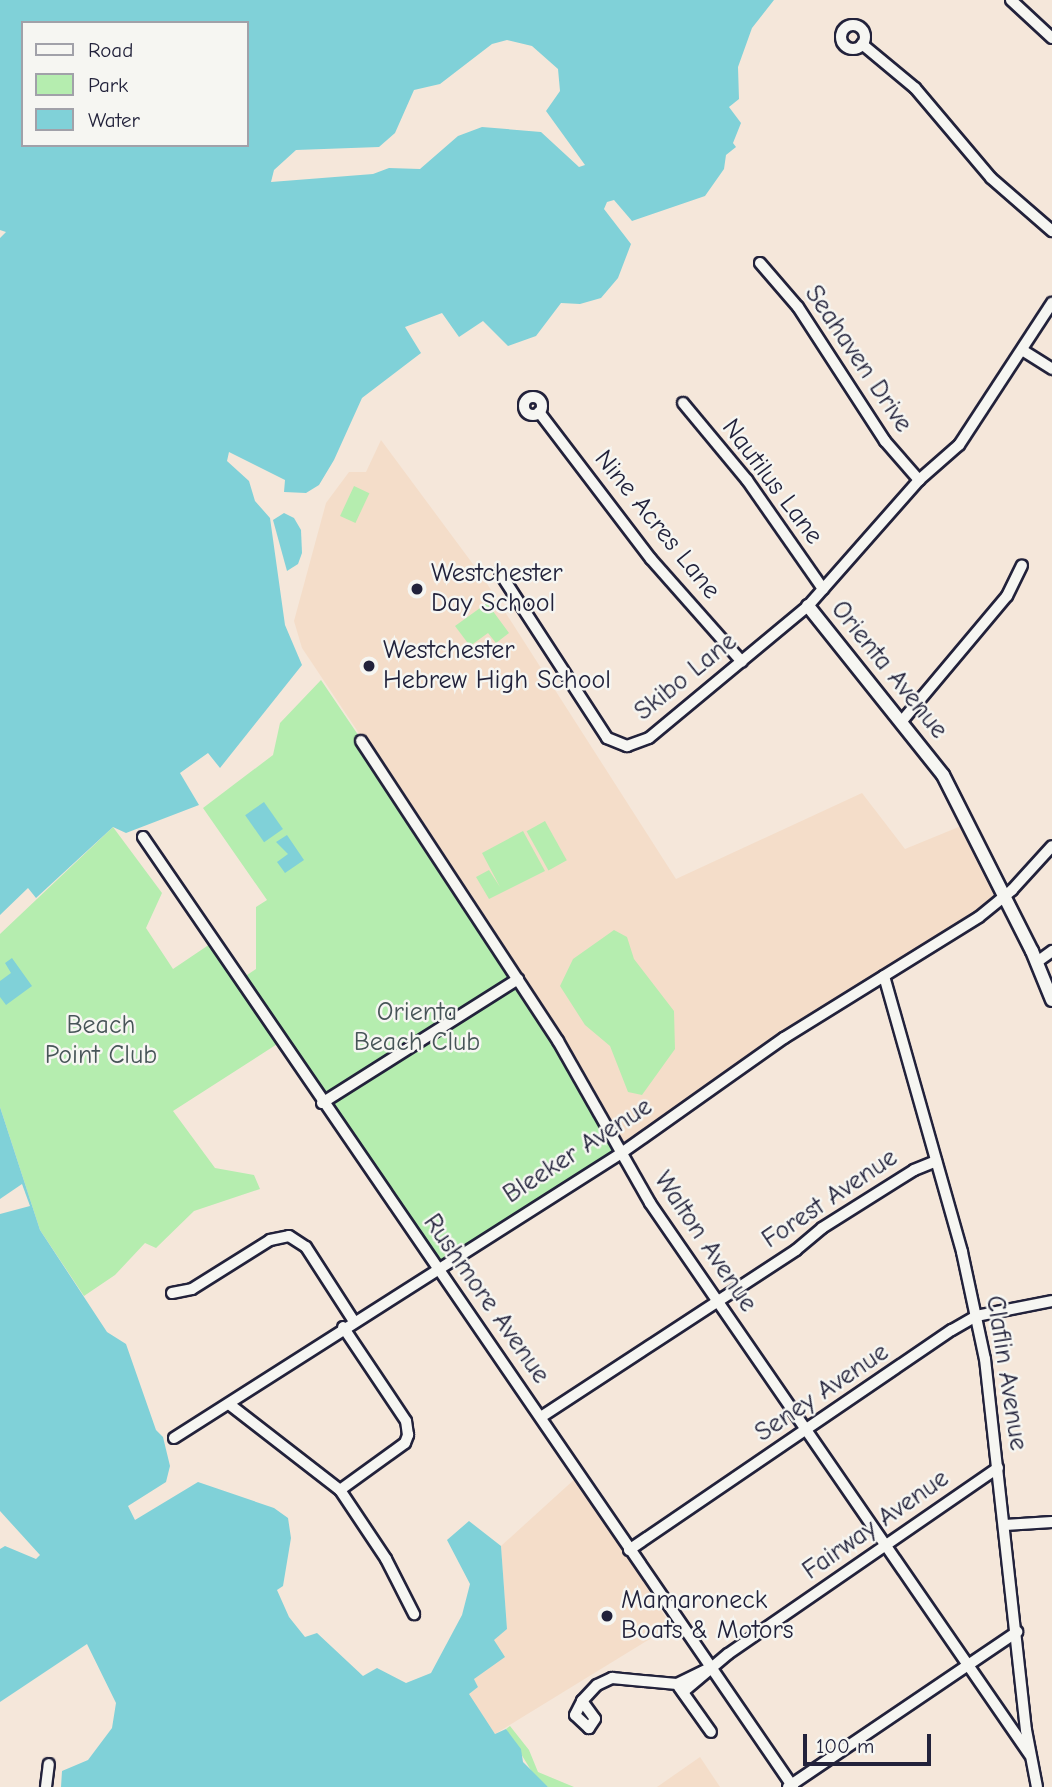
<!DOCTYPE html>
<html>
<head>
<meta charset="utf-8">
<style>
  body { margin:0 }
  #map { position:relative; width:1052px; height:1787px; overflow:hidden; background:#f5e7da; font-family:"Comic Neue",sans-serif }
  div>[style] { position:absolute }
  .built>* { inset:0; background:#f4ddc9 }
  .green>* { inset:0; background:#b5edaf; transform-origin:0 0 }
  .water>* { inset:0; background:#80d1d8; transform-origin:0 0 }
  .pier>* { inset:0; background:#f5e7da }
  .roads { filter:drop-shadow(2px 0 #22223b) drop-shadow(-2px 0 #22223b) drop-shadow(0 2px #22223b) drop-shadow(0 -2px #22223b) }
  .minor>* { height:10px; margin:-5px; padding:0 5px; transform-origin:5px; border-radius:5px; background:#f6f6f2 }
  .minor>.ring { margin:-5px; padding:0; box-sizing:content-box; background:none; border:10px solid #f6f6f2; border-radius:50% }
  .tertiary>* { height:12px; margin:-6px; padding:0 6px; transform-origin:6px; border-radius:6px; background:#f6f6f2 }
  .dots>* { width:19px; height:19px; translate:-50% -50%; box-sizing:border-box; border:4px solid #f6f6f2; border-radius:50% }
  span { translate:-50% -50%; white-space:nowrap; text-align:center; line-height:1.15; -webkit-text-stroke:5px #f6f6f2; paint-order:stroke }
  .street-label { font-size:26px; color:#22223b }
  .poi-label { font-size:26px; color:#22223b }
  .left { translate:0 -50%; text-align:left }
  .park-label { font-size:26px; color:#475558 }
  .legend { position:absolute; left:21px; top:21px; width:228px; height:126px; box-sizing:border-box; background:#f6f6f2; border:2px solid #a1a1a9; margin:0; padding:9px 12px; list-style:none; font-size:21px; color:#22223b }
  .legend li { display:flex; align-items:center; gap:14px; height:35px }
  .legend b { width:35px; border:2px solid #a1a1a9 }
  .scale { position:absolute; left:803px; top:1734px; width:128px; height:32px; box-sizing:border-box; border:4px solid #22223b; border-top:0; padding-left:9px; font-size:21px; line-height:24px; white-space:nowrap; color:#22223b; -webkit-text-stroke:5px #f6f6f2; paint-order:stroke }
</style>
</head>
<body>
<div id="map">
  <div class="built">
    <div style="clip-path:polygon(381px 440px,484px 579px,676px 879px,862px 793px,905px 849px,966px 824px,998px 896px,619px 1150px,517px 970px,302px 648px,294px 621px,326px 503px,349px 472px,366px 472px)"></div>
    <div style="clip-path:polygon(577px 1477px,671px 1626px,495px 1734px,468px 1694px,478px 1687px,474px 1679px,493px 1640px,507px 1629px,501px 1546px)"></div>
    <div style="clip-path:polygon(700px 1757px,720px 1787px,657px 1787px)"></div>
  </div>
  <div class="green">
    <div style="left:354px;top:486px;width:17px;height:33px;rotate:25deg"></div>
    <div style="clip-path:polygon(487px 603px,509px 633px,496px 643px,488px 633px,470px 646px,455px 626px)"></div>
    <div style="clip-path:polygon(321px 680px,517px 970px,619px 1150px,437px 1264px,285px 1039px,173px 1111px,215px 1168px,254px 1175px,260px 1189px,194px 1211px,156px 1248px,145px 1243px,115px 1275px,84px 1296px,40px 1230px,0 1107px,0 934px,113px 827px,162px 893px,146px 928px,173px 969px,216px 940px,244px 977px,256px 969px,256px 907px,267px 900px,203px 808px,273px 755px,280px 723px)"></div>
    <div style="left:545px;top:821px;width:45px;height:21px;rotate:61deg"></div>
    <div style="clip-path:polygon(523px 831px,545px 871px,489px 899px,476px 877px,489px 870px,500px 887px,482px 853px)"></div>
    <div style="clip-path:polygon(614px 930px,627px 937px,634px 959px,674px 1011px,675px 1049px,642px 1095px,628px 1092px,610px 1046px,585px 1025px,560px 986px,573px 959px)"></div>
    <div style="clip-path:polygon(510px 1726px,529px 1750px,538px 1772px,574px 1787px,548px 1787px,538px 1782px,506px 1729px)"></div>
  </div>
  <div class="water">
    <div style="clip-path:polygon(evenodd,0 0,774px 0,752px 28px,738px 67px,739px 99px,729px 107px,741px 123px,733px 143px,736px 147px,726px 155px,724px 169px,705px 196px,632px 221px,614px 200px,607px 202px,604px 209px,631px 244px,618px 278px,601px 298px,580px 304px,561px 303px,536px 336px,508px 346px,483px 321px,459px 337px,442px 313px,405px 327px,421px 353px,362px 398px,334px 460px,319px 485px,306px 493px,284px 492px,285px 480px,229px 452px,227px 461px,249px 481px,255px 501px,270px 518px,285px 625px,302px 665px,220px 768px,208px 753px,180px 773px,199px 805px,126px 833px,113px 827px,36px 898px,28px 888px,0 915px,0 238px,6px 232px,0 230px,0 0,23px 23px,247px 23px,247px 145px,23px 145px,23px 23px,0 0,507px 40px,532px 46px,558px 69px,560px 91px,546px 111px,585px 165px,579px 167px,541px 132px,482px 127px,458px 136px,420px 169px,389px 168px,373px 174px,271px 182px,274px 170px,296px 150px,379px 147px,395px 133px,414px 90px,440px 84px,492px 44px,507px 40px)"></div>
    <div style="clip-path:polygon(284px 513px,294px 518px,301px 530px,302px 553px,298px 564px,287px 571px,273px 520px)"></div>
    <div style="left:264px;top:802px;width:33px;height:23px;rotate:55deg"></div>
    <div style="clip-path:polygon(287px 835px,304px 860px,285px 873px,277px 862px,288px 854px,276px 842px)"></div>
    <div style="clip-path:polygon(12px 958px,32px 986px,6px 1005px,0 997px,0 981px,11px 973px,5px 963px)"></div>
    <div style="clip-path:polygon(0 1107px,40px 1230px,107px 1332px,126px 1344px,156px 1430px,163px 1437px,170px 1466px,166px 1482px,128px 1506px,135px 1520px,198px 1482px,274px 1508px,288px 1518px,291px 1538px,283px 1586px,277px 1590px,289px 1617px,305px 1637px,317px 1633px,363px 1676px,377px 1668px,406px 1683px,431px 1673px,462px 1615px,470px 1584px,447px 1540px,469px 1521px,501px 1546px,507px 1629px,494px 1640px,505px 1657px,474px 1679px,478px 1687px,469px 1694px,495px 1734px,506px 1729px,521px 1749px,523px 1762px,548px 1787px,61px 1787px,62px 1771px,88px 1760px,112px 1728px,116px 1703px,87px 1644px,0 1702px,0 1549px,5px 1546px,36px 1559px,40px 1555px,0 1511px)"></div>
  </div>
  <div class="pier">
    <div style="clip-path:polygon(22px 1184px,30px 1206px,0 1214px,0 1199px)"></div>
  </div>
  <div class="roads">
    <div class="minor">
      <div style="left:1011px;top:0;width:56px;rotate:42.8deg"></div>
      <div class="ring" style="left:841px;top:25px;width:14px;height:14px"></div>
      <div style="left:862px;top:44px;width:69px;rotate:39.7deg"></div>
      <div style="left:915px;top:88px;width:118px;rotate:49.8deg"></div>
      <div style="left:991px;top:178px;width:81px;rotate:41deg"></div>
      <div style="left:760px;top:263px;width:58px;rotate:49.2deg"></div>
      <div style="left:798px;top:307px;width:160px;rotate:57deg"></div>
      <div style="left:885px;top:441px;width:52px;rotate:48.9deg"></div>
      <div style="left:1022px;top:350px;width:36px;rotate:32deg"></div>
      <div class="ring" style="left:524px;top:397px;width:8px;height:8px"></div>
      <div style="left:683px;top:403px;width:100px;rotate:50.3deg"></div>
      <div style="left:747px;top:480px;width:133px;rotate:55.1deg"></div>
      <div style="left:539px;top:412px;width:185px;rotate:52.7deg"></div>
      <div style="left:651px;top:559px;width:137px;rotate:48.5deg"></div>
      <div style="left:500px;top:573px;width:197px;rotate:57deg"></div>
      <div style="left:607px;top:738px;width:22px;rotate:22deg"></div>
      <div style="left:627px;top:746px;width:23px;rotate:-20deg"></div>
      <div style="left:649px;top:738px;width:207px;rotate:-39.7deg"></div>
      <div style="left:808px;top:606px;width:168px;rotate:-48.6deg"></div>
      <div style="left:919px;top:480px;width:53px;rotate:-41.2deg"></div>
      <div style="left:959px;top:445px;width:170px;rotate:-56.8deg"></div>
      <div style="left:902px;top:721px;width:163px;rotate:-50deg"></div>
      <div style="left:1007px;top:596px;width:34px;rotate:-64deg"></div>
      <div style="left:361px;top:741px;width:359px;rotate:56.7deg"></div>
      <div style="left:558px;top:1041px;width:186px;rotate:60.4deg"></div>
      <div style="left:650px;top:1203px;width:670px;rotate:55.46deg"></div>
      <div style="left:143px;top:837px;width:1151px;rotate:55.62deg"></div>
      <div style="left:1037px;top:962px;width:19px;rotate:-36deg"></div>
      <div style="left:884px;top:976px;width:287px;rotate:74.2deg"></div>
      <div style="left:962px;top:1252px;width:109px;rotate:77.9deg"></div>
      <div style="left:985px;top:1359px;width:373px;rotate:83.7deg"></div>
      <div style="left:1026px;top:1730px;width:58px;rotate:79.1deg"></div>
      <div style="left:322px;top:1103px;width:232px;rotate:-32.3deg"></div>
      <div style="left:172px;top:1293px;width:20px;rotate:-11deg"></div>
      <div style="left:192px;top:1289px;width:92px;rotate:-32.1deg"></div>
      <div style="left:270px;top:1240px;width:19px;rotate:-12deg"></div>
      <div style="left:289px;top:1236px;width:20px;rotate:33deg"></div>
      <div style="left:306px;top:1247px;width:87px;rotate:57.2deg"></div>
      <div style="left:229px;top:1404px;width:140px;rotate:37.8deg"></div>
      <div style="left:340px;top:1490px;width:83px;rotate:56.3deg"></div>
      <div style="left:386px;top:1559px;width:62px;rotate:63deg"></div>
      <div style="left:541px;top:1417px;width:305px;rotate:-33.2deg"></div>
      <div style="left:796px;top:1250px;width:34px;rotate:-40deg"></div>
      <div style="left:822px;top:1228px;width:109px;rotate:-32.2deg"></div>
      <div style="left:914px;top:1170px;width:24px;rotate:-22deg"></div>
      <div style="left:174px;top:1438px;width:529px;rotate:-32.49deg"></div>
      <div style="left:620px;top:1154px;width:201px;rotate:-35.3deg"></div>
      <div style="left:784px;top:1038px;width:229px;rotate:-31.8deg"></div>
      <div style="left:979px;top:917px;width:43px;rotate:-39.3deg"></div>
      <div style="left:1012px;top:890px;width:59px;rotate:-47.7deg"></div>
      <div style="left:340px;top:1490px;width:80px;rotate:-35.9deg"></div>
      <div style="left:405px;top:1443px;width:9px;rotate:-69deg"></div>
      <div style="left:408px;top:1435px;width:14px;rotate:-98deg"></div>
      <div style="left:406px;top:1421px;width:113px;rotate:-123.8deg"></div>
      <div style="left:1005px;top:1525px;width:47px;rotate:-3.7deg"></div>
      <div style="left:629px;top:1550px;width:391px;rotate:-34.3deg"></div>
      <div style="left:952px;top:1330px;width:28px;rotate:-30deg"></div>
      <div style="left:976px;top:1316px;width:77px;rotate:-11.2deg"></div>
      <div style="left:679px;top:1687px;width:55px;rotate:54.6deg"></div>
      <div style="left:683px;top:1692px;width:59px;rotate:-40.2deg"></div>
      <div style="left:728px;top:1654px;width:328px;rotate:-34.6deg"></div>
      <div style="left:582px;top:1701px;width:22px;rotate:-47deg"></div>
      <div style="left:597px;top:1685px;width:17px;rotate:-25deg"></div>
      <div style="left:612px;top:1678px;width:65px;rotate:5.3deg"></div>
      <div style="left:677px;top:1684px;width:37px;rotate:-26deg"></div>
      <div style="left:582px;top:1701px;width:22px;rotate:54deg"></div>
      <div style="left:595px;top:1719px;width:11px;rotate:124deg"></div>
      <div style="left:589px;top:1728px;width:19px;rotate:-137deg"></div>
      <div style="left:575px;top:1715px;width:16px;rotate:-63deg"></div>
      <div style="left:46px;top:1787px;width:23px;rotate:-83deg"></div>
      <div style="left:788px;top:1787px;width:277px;rotate:-34.1deg"></div>
    </div>
    <div class="tertiary">
      <div style="left:808px;top:606px;width:216px;rotate:51.4deg"></div>
      <div style="left:943px;top:775px;width:197px;rotate:63.2deg"></div>
      <div style="left:1032px;top:951px;width:53px;rotate:67.8deg"></div>
    </div>
  </div>
  <div class="dots">
    <div style="left:417px;top:589px;background:#22223b"></div>
    <div style="left:369px;top:666px;background:#22223b"></div>
    <div style="left:607px;top:1616px;background:#22223b"></div>
  </div>
  <div class="street-label">
    <span style="left:858px;top:359px;rotate:56deg">Seahaven Drive</span>
    <span style="left:772px;top:482px;rotate:53deg">Nautilus Lane</span>
    <span style="left:657px;top:525px;rotate:51deg">Nine Acres Lane</span>
    <span style="left:889px;top:670px;rotate:51deg">Orienta Avenue</span>
    <span style="left:686px;top:677px;rotate:-39deg">Skibo Lane</span>
    <span style="left:578px;top:1151px;rotate:-33deg">Bleeker Avenue</span>
    <span style="left:830px;top:1199px;rotate:-34deg">Forest Avenue</span>
    <span style="left:705px;top:1242px;rotate:56deg">Walton Avenue</span>
    <span style="left:486px;top:1299px;rotate:55deg">Rushmore Avenue</span>
    <span style="left:1006px;top:1373px;rotate:81deg">Claflin Avenue</span>
    <span style="left:822px;top:1393px;rotate:-34deg">Seney Avenue</span>
    <span style="left:876px;top:1525px;rotate:-35deg">Fairway Avenue</span>
  </div>
  <div class="poi-label">
    <span class="left" style="left:431px;top:589px">Westchester<br>Day School</span>
    <span class="left" style="left:383px;top:666px">Westchester<br>Hebrew High School</span>
    <span class="left" style="left:621px;top:1616px">Mamaroneck<br>Boats &amp; Motors</span>
  </div>
  <div class="park-label">
    <span style="left:417px;top:1028px">Orienta<br>Beach Club</span>
    <span style="left:101px;top:1041px">Beach<br>Point Club</span>
  </div>
  <ul class="legend">
  <li><b style="height:9px;background:#f6f6f2"></b>Road</li>
  <li><b style="height:19px;background:#b5edaf"></b>Park</li>
  <li><b style="height:19px;background:#80d1d8"></b>Water</li>
  </ul>
  <div class="scale">100 m</div>
</div>
</body>
</html>
